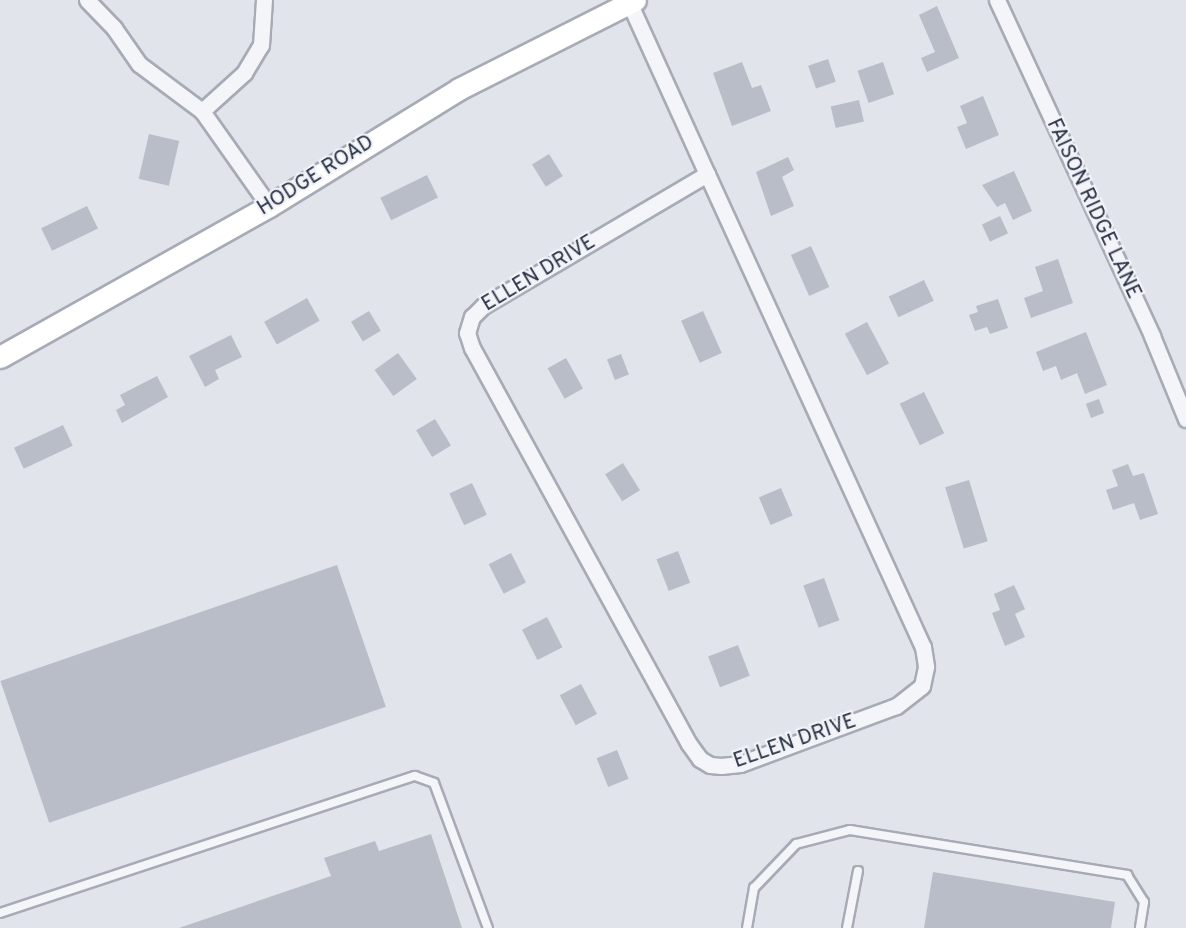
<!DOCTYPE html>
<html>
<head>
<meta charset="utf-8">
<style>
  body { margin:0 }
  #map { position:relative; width:1186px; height:928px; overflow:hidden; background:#e1e4eb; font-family:Overpass,sans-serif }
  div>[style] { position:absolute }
  .building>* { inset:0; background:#b8bdc8; transform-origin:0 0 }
  .roads { filter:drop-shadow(2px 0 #a6abb5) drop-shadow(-2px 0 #a6abb5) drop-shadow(0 2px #a6abb5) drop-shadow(0 -2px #a6abb5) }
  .service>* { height:8px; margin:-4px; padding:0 4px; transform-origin:4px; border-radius:4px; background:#f4f5f8 }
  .minor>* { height:15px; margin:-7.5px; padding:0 7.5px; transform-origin:7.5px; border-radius:7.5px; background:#f4f5f8 }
  .secondary>* { height:21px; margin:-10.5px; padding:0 10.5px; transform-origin:10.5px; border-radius:10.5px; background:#fff }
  span { translate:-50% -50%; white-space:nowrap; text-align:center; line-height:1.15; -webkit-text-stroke:4.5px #f1f3f8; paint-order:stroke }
  .street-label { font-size:21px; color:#283143 }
</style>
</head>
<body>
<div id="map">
  <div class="building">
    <div style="clip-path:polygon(937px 6px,959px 58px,927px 72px,921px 58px,935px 52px,919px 15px)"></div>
    <div style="left:828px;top:59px;width:24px;height:21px;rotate:71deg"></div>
    <div style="clip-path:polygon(742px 62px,752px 88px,761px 85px,771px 111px,732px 126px,713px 73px)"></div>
    <div style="left:883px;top:62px;width:34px;height:27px;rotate:71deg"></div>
    <div style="clip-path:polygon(983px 96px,999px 135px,966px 149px,957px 127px,967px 123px,960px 106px)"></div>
    <div style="left:859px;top:100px;width:22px;height:29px;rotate:77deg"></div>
    <div style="left:149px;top:134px;width:31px;height:46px;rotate:13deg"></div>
    <div style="left:549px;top:154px;width:26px;height:20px;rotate:58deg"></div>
    <div style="clip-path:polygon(788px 157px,794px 170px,782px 177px,794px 206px,771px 216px,756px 172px)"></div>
    <div style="clip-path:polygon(1014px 171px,1032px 211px,1013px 220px,1005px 203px,997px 207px,982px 185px)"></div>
    <div style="left:427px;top:175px;width:25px;height:52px;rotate:64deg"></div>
    <div style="left:87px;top:206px;width:25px;height:51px;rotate:64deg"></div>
    <div style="left:1000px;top:216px;width:19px;height:20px;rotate:65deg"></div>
    <div style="left:811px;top:246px;width:45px;height:22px;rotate:66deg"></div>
    <div style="clip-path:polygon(1058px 259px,1073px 303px,1031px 318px,1024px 298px,1043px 291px,1035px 267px)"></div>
    <div style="left:924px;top:280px;width:23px;height:39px;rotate:65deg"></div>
    <div style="left:307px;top:298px;width:26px;height:49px;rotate:61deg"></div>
    <div style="clip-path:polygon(998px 299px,1008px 328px,990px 334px,987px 327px,975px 331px,969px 315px,978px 312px,976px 306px)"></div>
    <div style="left:369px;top:311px;width:23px;height:21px;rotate:59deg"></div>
    <div style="left:703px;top:311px;width:46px;height:24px;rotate:66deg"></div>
    <div style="left:867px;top:322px;width:47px;height:25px;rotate:62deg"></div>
    <div style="clip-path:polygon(1086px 332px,1107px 385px,1085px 394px,1077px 373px,1061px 380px,1056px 366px,1043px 371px,1036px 352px)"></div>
    <div style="clip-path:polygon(231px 335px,242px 357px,215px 370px,219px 379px,205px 387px,189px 356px)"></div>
    <div style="left:398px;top:353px;width:32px;height:29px;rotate:54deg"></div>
    <div style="left:621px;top:354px;width:22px;height:15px;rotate:69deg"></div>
    <div style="left:566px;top:358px;width:35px;height:21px;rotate:61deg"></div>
    <div style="clip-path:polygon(157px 376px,168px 397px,122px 423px,116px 410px,125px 405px,120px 395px)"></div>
    <div style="left:924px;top:392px;width:46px;height:27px;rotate:64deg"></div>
    <div style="left:1099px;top:399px;width:15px;height:14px;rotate:70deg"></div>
    <div style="left:435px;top:419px;width:31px;height:22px;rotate:59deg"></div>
    <div style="left:63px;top:425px;width:23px;height:54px;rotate:65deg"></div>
    <div style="left:623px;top:463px;width:32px;height:21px;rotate:58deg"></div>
    <div style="clip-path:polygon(1128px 464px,1133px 476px,1144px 473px,1158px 514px,1140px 520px,1134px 503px,1113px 510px,1106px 490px,1118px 486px,1112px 470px)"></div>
    <div style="left:969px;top:480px;width:64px;height:25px;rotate:73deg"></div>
    <div style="left:472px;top:483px;width:35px;height:25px;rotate:65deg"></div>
    <div style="left:781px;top:488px;width:30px;height:24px;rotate:67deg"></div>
    <div style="left:678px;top:551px;width:34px;height:23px;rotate:69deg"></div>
    <div style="left:511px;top:553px;width:33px;height:25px;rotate:63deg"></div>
    <div style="left:337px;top:565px;width:150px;height:356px;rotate:71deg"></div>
    <div style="left:824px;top:578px;width:45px;height:22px;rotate:70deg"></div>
    <div style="clip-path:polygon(1014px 585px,1025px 609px,1015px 614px,1025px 637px,1005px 646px,992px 613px,1000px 610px,994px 594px)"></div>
    <div style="left:547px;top:617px;width:34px;height:28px;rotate:63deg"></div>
    <div style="left:738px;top:645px;width:33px;height:32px;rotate:69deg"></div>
    <div style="left:581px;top:684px;width:34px;height:24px;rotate:62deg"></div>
    <div style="left:617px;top:750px;width:31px;height:22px;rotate:68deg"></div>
    <div style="clip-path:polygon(431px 834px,462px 928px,179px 928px,331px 876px,324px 858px,375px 841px,379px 851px)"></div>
    <div style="clip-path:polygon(933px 872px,1115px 902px,1111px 928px,924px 928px)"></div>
  </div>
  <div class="roads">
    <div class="service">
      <div style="left:0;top:913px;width:437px;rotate:-18.3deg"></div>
      <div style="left:415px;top:776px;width:20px;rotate:20deg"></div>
      <div style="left:434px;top:783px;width:155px;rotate:69.6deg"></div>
      <div style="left:747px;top:928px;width:41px;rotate:-80.1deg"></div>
      <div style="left:754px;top:888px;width:61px;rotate:-46.3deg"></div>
      <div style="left:796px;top:844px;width:56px;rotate:-14.5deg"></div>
      <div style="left:850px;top:830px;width:281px;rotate:9.2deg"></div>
      <div style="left:1127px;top:875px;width:32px;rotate:58deg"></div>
      <div style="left:1144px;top:902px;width:26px;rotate:99deg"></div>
      <div style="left:847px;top:928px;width:58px;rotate:-79.1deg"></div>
    </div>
    <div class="minor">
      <div style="left:87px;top:0;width:39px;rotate:46deg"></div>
      <div style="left:114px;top:28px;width:44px;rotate:55.2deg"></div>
      <div style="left:139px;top:64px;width:79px;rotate:36.7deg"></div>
      <div style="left:202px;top:111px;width:116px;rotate:54.8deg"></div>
      <div style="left:628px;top:0;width:191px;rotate:65.6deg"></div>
      <div style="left:997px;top:0;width:370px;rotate:65.2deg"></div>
      <div style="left:1152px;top:336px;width:90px;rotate:67.7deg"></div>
      <div style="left:202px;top:111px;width:57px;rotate:-42.1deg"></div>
      <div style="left:244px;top:73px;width:33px;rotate:-59deg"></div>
      <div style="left:261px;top:45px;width:45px;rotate:-86.2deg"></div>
      <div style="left:707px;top:174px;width:520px;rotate:65.46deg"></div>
      <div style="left:923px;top:647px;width:20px;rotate:81deg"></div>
      <div style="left:926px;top:667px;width:19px;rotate:102deg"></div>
      <div style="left:922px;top:686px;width:33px;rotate:142deg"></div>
      <div style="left:896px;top:706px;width:166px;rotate:159.6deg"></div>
      <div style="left:740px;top:764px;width:19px;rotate:174deg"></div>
      <div style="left:721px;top:766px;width:11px;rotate:-175deg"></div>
      <div style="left:710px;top:765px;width:12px;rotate:-149deg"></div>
      <div style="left:700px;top:759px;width:19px;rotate:-126deg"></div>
      <div style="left:689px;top:744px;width:452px;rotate:-118.7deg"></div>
      <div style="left:472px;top:348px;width:16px;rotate:-108deg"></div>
      <div style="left:467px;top:333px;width:17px;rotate:-73deg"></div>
      <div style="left:472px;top:317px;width:16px;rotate:-45deg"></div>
      <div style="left:483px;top:306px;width:260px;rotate:-30.5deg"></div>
    </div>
    <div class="secondary">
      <div style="left:0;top:357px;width:308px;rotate:-29.3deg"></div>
      <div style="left:269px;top:206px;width:223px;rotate:-31.6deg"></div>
      <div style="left:459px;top:89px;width:197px;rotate:-26.8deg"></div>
    </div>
  </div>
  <div class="street-label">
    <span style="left:316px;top:176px;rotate:-32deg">HODGE ROAD</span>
    <span style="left:1093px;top:209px;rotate:65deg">FAISON RIDGE LANE</span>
    <span style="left:539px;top:274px;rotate:-31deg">ELLEN DRIVE</span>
    <span style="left:795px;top:742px;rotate:-19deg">ELLEN DRIVE</span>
  </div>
</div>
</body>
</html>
